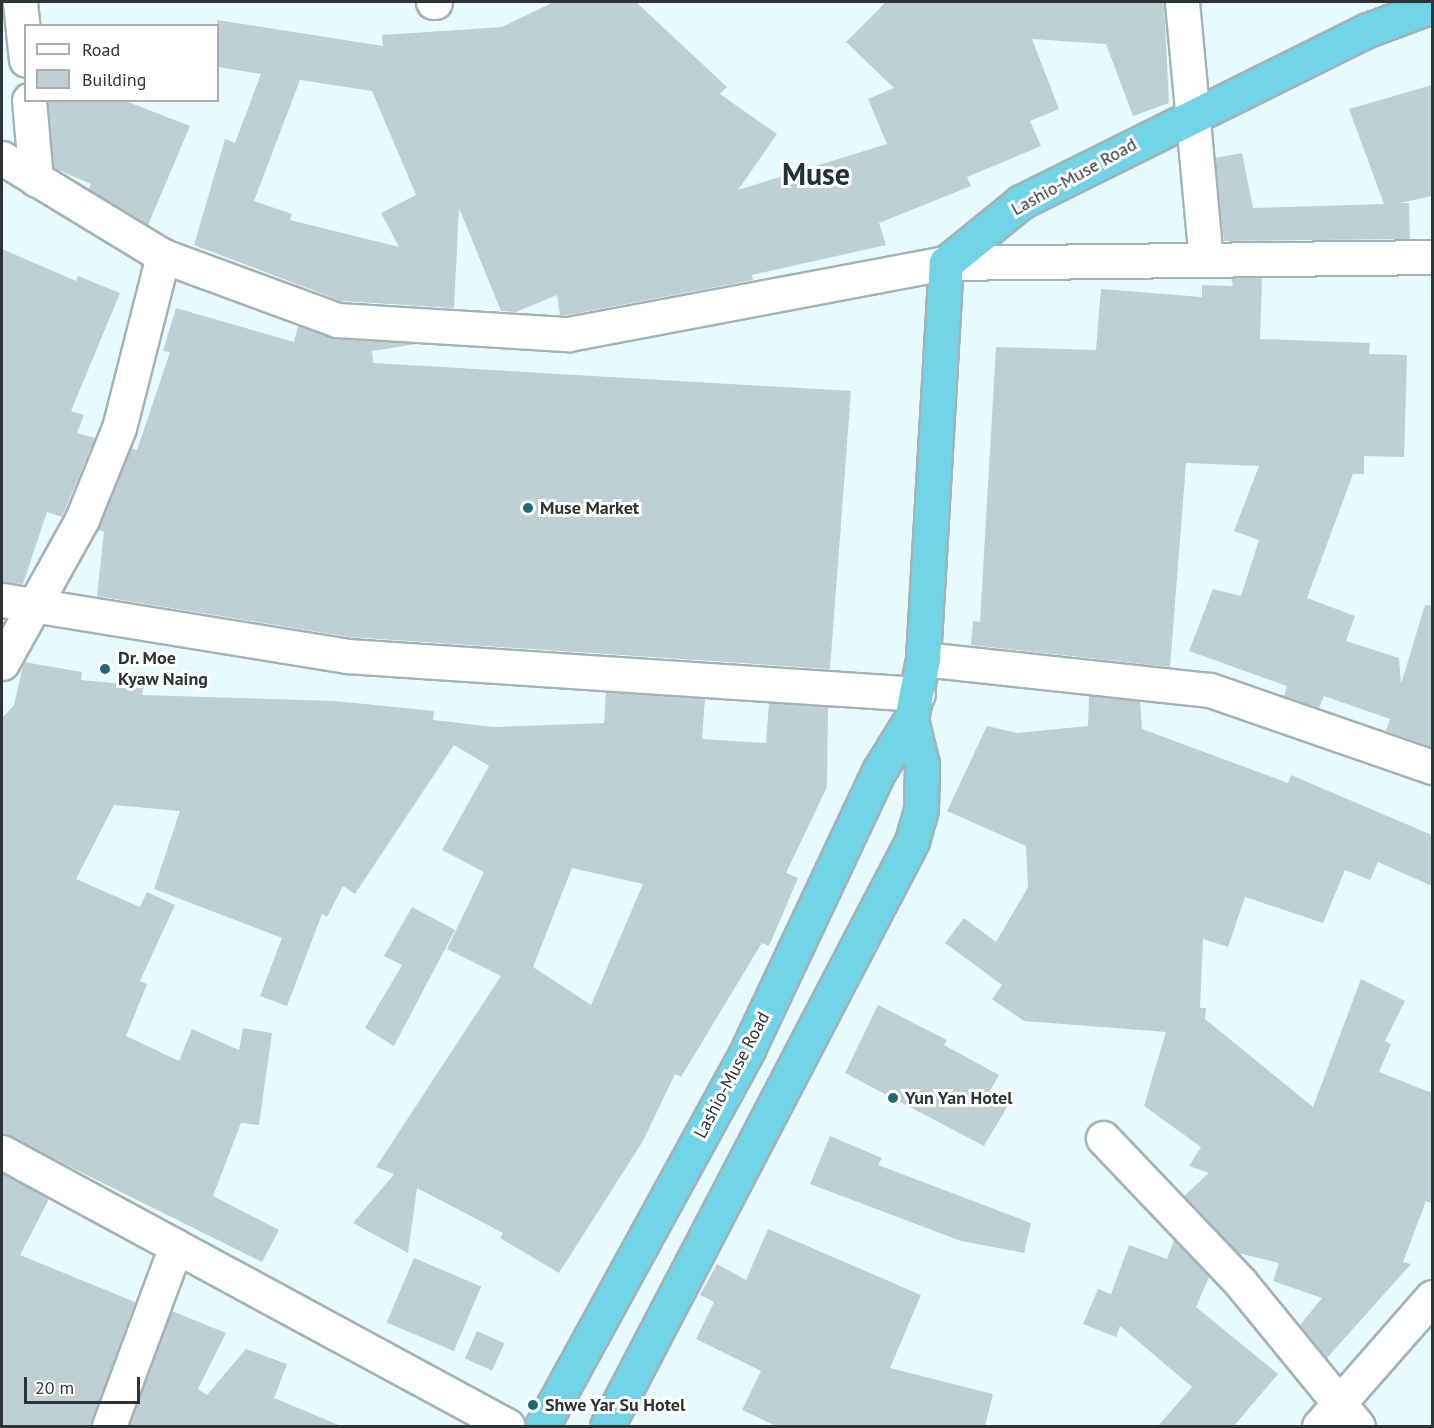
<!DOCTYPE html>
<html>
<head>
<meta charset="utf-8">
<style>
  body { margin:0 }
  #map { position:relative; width:1434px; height:1428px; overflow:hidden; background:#e7fafd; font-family:"PT Sans",sans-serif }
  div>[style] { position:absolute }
  .building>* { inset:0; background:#bed0d3; transform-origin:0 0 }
  .roads { filter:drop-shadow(2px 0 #a2b3b7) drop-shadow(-2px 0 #a2b3b7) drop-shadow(0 2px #a2b3b7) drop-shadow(0 -2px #a2b3b7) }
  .minor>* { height:33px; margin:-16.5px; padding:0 16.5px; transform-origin:16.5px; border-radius:16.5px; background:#fff }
  .highway>* { height:33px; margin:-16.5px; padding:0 16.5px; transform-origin:16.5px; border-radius:16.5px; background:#70d4e6 }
  .dots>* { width:16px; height:16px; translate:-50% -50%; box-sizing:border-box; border:3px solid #fff; border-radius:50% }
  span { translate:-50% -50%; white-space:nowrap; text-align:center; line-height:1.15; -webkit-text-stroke:6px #fff; paint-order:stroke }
  .street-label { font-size:18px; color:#2c3435 }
  .poi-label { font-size:18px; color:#2c3435; font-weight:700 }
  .left { translate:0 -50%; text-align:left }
  .town-label { font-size:30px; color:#233235; font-weight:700 }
  .frame { position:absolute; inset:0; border:3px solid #2c3435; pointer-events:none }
  .legend { position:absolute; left:24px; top:24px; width:195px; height:78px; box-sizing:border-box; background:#fff; border:2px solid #abaeae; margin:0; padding:8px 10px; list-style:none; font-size:18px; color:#2c3435 }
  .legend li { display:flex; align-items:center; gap:12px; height:30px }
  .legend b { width:30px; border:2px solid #abaeae }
  .scale { position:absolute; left:24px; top:1377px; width:116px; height:27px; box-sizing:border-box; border:3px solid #2c3435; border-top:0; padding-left:8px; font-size:18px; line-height:21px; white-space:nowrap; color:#2c3435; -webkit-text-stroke:4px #fff; paint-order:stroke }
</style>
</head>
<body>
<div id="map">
  <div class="building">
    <div style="clip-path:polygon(evenodd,554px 2px,636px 2px,727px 87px,720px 94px,777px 134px,738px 190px,887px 144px,868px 99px,894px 88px,846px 42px,886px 2px,1164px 2px,1169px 103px,1133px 116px,1106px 44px,1032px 39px,1059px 109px,1030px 121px,1041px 146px,967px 177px,971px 186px,879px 223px,886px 245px,752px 275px,753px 280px,568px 315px,560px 315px,557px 295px,516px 312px,501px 311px,459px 208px,454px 308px,341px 301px,194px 245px,225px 139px,235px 143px,261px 74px,218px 67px,217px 20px,383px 46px,382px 35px,502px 27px,554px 2px,300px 80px,372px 91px,416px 195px,381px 213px,399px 247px,290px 220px,292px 214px,254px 201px,300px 80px)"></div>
    <div style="clip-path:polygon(1432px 85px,1432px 196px,1400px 203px,1409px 203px,1410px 239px,1224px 241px,1215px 158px,1242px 153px,1253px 208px,1384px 204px,1349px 109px)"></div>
    <div style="clip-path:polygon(48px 100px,123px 100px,190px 126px,148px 225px,89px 189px,91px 184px,54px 168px)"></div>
    <div style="clip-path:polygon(2px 249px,76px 281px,78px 276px,120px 293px,71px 411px,84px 415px,77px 433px,95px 438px,62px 517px,47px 512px,23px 584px,2px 582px)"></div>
    <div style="clip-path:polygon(1231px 278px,1262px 278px,1260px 339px,1370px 343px,1369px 354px,1407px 355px,1404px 457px,1364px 456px,1364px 474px,1353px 474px,1307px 598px,1355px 616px,1346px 641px,1399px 658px,1401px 684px,1425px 605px,1432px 606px,1432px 747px,1386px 731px,1390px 719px,1324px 696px,1319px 708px,1284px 696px,1287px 686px,1189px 651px,1213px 589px,1241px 596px,1259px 540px,1234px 531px,1259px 466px,1186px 463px,1170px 667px,971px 645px,973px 621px,980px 622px,996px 347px,1096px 350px,1101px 289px,1202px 297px,1202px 285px,1233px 286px)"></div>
    <div style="clip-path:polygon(176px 308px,294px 342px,298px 326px,336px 339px,417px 344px,372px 351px,373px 363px,851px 391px,830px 669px,349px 637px,97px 596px,104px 532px,98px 530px,131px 448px,137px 450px,170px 352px,163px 351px)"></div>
    <div style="clip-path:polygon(evenodd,24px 662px,82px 672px,81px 680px,143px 686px,142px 695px,335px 701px,434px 711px,433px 720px,494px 727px,604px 723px,606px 692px,705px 699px,702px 739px,766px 743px,769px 703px,828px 707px,827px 787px,786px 873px,798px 878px,769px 946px,762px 943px,681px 1077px,675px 1074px,643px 1141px,559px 1273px,500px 1238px,503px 1233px,417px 1188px,408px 1253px,353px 1223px,394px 1174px,376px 1167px,501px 976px,447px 949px,484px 872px,442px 850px,489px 766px,454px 745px,355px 894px,343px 886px,327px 917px,322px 914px,287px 1006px,260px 996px,282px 938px,154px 889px,180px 811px,114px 805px,76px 879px,140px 907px,147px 892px,175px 905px,140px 981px,147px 984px,126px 1036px,179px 1061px,192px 1029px,239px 1050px,243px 1028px,272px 1033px,259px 1125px,241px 1123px,213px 1196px,279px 1230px,262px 1262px,2px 1133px,2px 718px,14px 705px,24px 662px,572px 868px,643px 884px,591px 1005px,533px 967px,572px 868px)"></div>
    <div style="clip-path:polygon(1089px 696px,1140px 701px,1142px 729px,1288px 783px,1291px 775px,1432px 835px,1432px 886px,1378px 862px,1370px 880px,1345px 870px,1323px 923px,1245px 897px,1228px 947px,1203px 939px,1200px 1008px,1206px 1008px,1205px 1019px,1313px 1107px,1361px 979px,1405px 1001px,1385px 1041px,1391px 1044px,1379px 1072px,1432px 1093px,1432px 1204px,1426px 1201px,1403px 1262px,1411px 1264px,1327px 1358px,1300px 1325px,1322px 1298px,1273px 1281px,1279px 1263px,1238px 1253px,1184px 1196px,1209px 1173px,1189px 1166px,1201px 1147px,1144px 1106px,1166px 1032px,1024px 1021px,992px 999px,1002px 985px,945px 943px,964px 918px,996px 942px,1028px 887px,1026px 846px,947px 811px,987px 726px,1017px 733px,1088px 726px)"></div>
    <div style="clip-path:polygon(412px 907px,455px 930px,394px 1046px,365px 1028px,402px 965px,384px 956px)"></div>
    <div style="clip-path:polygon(878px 1005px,947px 1040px,944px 1045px,999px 1075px,990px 1091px,1010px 1102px,984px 1146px,845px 1073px)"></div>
    <div style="clip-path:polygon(830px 1136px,882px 1158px,878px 1165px,1031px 1223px,1024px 1253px,961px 1241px,810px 1184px)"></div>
    <div style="clip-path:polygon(2px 1173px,49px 1199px,20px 1255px,135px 1302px,91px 1426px,2px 1426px)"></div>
    <div style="clip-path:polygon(768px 1229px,921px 1295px,890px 1368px,993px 1394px,985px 1426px,776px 1426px,742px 1410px,761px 1371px,696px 1339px,714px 1302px,700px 1295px,717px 1264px,746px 1280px)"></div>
    <div style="clip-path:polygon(1174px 1240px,1209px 1277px,1196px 1307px,1278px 1374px,1234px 1426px,1158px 1426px,1192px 1387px,1120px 1326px,1116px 1337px,1083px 1324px,1098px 1289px,1111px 1294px,1129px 1245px,1167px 1259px)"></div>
    <div style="left:414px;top:1258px;width:73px;height:70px;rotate:23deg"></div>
    <div style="clip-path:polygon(172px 1311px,226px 1333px,198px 1389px,207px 1395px,246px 1349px,287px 1364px,274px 1398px,341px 1426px,129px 1426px)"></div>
    <div style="left:477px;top:1331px;width:30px;height:30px;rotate:24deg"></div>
  </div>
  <div class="roads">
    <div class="minor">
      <div style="left:20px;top:2px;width:58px;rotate:84.1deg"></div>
      <div style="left:433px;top:2px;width:2px"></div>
      <div style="left:1182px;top:2px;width:258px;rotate:84.7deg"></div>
      <div style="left:29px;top:100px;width:80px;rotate:85deg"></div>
      <div style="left:2px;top:158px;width:188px;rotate:31.3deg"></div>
      <div style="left:163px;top:256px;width:185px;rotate:20.2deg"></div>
      <div style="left:337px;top:320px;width:232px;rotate:3.5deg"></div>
      <div style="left:569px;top:334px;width:384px;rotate:-10.7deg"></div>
      <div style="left:946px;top:263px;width:486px;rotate:-0.7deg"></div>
      <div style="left:2px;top:600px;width:350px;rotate:9.2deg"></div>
      <div style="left:347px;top:656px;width:572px;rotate:3.81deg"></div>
      <div style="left:923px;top:659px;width:289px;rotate:6.2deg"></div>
      <div style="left:1210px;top:690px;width:235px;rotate:19.1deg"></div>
      <div style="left:2px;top:663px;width:165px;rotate:-60.9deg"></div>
      <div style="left:82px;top:519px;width:98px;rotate:-67.9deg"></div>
      <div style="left:119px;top:428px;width:178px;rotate:-75.7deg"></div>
      <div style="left:1103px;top:1138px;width:199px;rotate:46.4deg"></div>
      <div style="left:1240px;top:1282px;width:186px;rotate:50.7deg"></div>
      <div style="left:2px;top:1152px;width:575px;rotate:28.44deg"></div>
      <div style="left:109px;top:1426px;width:192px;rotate:-69.6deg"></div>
      <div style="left:1319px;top:1426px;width:171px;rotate:-48.8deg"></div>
    </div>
    <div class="highway">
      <div style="left:542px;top:1426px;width:430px;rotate:-61.3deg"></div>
      <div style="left:748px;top:1049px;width:307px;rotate:-64.8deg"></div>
      <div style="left:879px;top:771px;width:61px;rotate:-58.4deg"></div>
      <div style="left:911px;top:719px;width:61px;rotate:-78.7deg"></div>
      <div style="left:923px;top:659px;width:397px;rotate:-86.7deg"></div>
      <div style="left:946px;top:263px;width:97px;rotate:-39.1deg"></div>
      <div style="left:1021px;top:202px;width:387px;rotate:-26.4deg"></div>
      <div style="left:1368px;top:30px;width:68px;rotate:-20.6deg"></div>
      <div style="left:607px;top:1426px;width:660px;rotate:-62.46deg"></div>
      <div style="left:912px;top:841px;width:33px;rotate:-74deg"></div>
      <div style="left:921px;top:809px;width:45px;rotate:-88.7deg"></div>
      <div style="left:922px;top:764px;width:46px;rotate:-103.7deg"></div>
    </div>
  </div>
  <div class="dots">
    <div style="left:528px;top:508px;background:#206975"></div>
    <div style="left:105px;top:669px;background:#206975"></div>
    <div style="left:893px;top:1098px;background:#206975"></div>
    <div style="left:533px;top:1405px;background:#206975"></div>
  </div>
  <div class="street-label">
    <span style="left:1074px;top:177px;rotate:-29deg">Lashio-Muse Road</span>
    <span style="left:732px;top:1075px;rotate:-62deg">Lashio-Muse Road</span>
  </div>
  <div class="poi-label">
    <span class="left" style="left:540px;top:508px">Muse Market</span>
    <span class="left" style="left:118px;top:669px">Dr. Moe<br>Kyaw Naing</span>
    <span class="left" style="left:905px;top:1098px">Yun Yan Hotel</span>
    <span class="left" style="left:545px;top:1405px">Shwe Yar Su Hotel</span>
  </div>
  <div class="town-label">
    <span style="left:816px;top:174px">Muse</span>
  </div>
  <div class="frame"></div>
  <ul class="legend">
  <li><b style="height:8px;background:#fff"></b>Road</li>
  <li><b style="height:16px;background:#bed0d3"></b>Building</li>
  </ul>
  <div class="scale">20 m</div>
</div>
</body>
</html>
